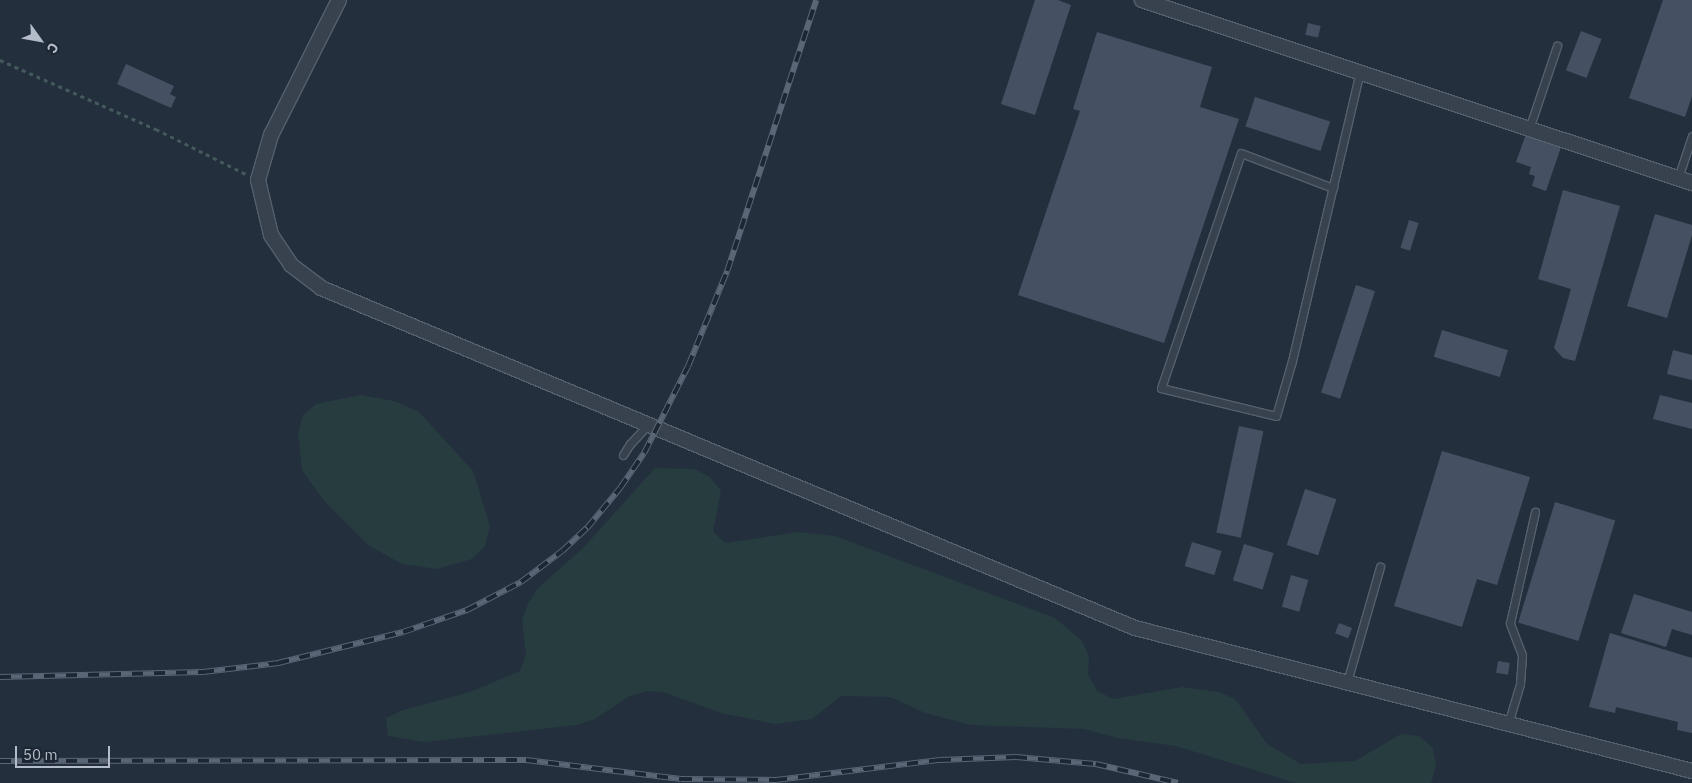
<!DOCTYPE html>
<html>
<head>
<meta charset="utf-8">
<style>
  body { margin:0 }
  #map { position:relative; width:1692px; height:783px; overflow:hidden; background:#242f3e; font-family:"IBM Plex Sans",sans-serif }
  div>[style] { position:absolute }
  .green>* { inset:0; background:#263c3f }
  .building>* { inset:0; background:#455162; transform-origin:0 0 }
  .path>* { height:2.5px; margin-top:-1.25px; transform-origin:0; background:repeating-linear-gradient(90deg,#44595c 0 4px,transparent 0 8px) }
  .roads { filter:drop-shadow(1px 0 #565f6c) drop-shadow(-1px 0 #565f6c) drop-shadow(0 1px #565f6c) drop-shadow(0 -1px #565f6c) }
  .lane>* { height:7px; margin:-3.5px; padding:0 3.5px; transform-origin:3.5px; border-radius:3.5px; background:#38414e }
  .street>* { height:14px; margin:-7px; padding:0 7px; transform-origin:7px; border-radius:7px; background:#38414e }
  .rail>* { height:5.5px; margin-top:-2.75px; transform-origin:0; background:repeating-linear-gradient(90deg,#1d2633 0 11px,#5a6575 0 22px); box-sizing:border-box; border-block:1px solid #5a6575 }
  span { translate:-50% -50%; white-space:nowrap; text-align:center; line-height:1.15; -webkit-text-stroke:4px #1d2633; paint-order:stroke }
  .north { position:absolute; left:15px; top:15px; width:50px; height:50px; -webkit-text-stroke:4px #1d2633; paint-order:stroke; rotate:122deg; font-size:14px; font-weight:700; line-height:20px; text-align:center; color:#b4bcc9 }
  .north::after { content:''; display:block; margin:auto; width:18px; height:22px; background:#b4bcc9; clip-path:polygon(50% 0,100% 100%,50% 72%,0 100%) }
  .scale { position:absolute; left:15px; top:746px; width:95px; height:22px; box-sizing:border-box; border:2px solid #b4bcc9; border-top:0; padding-left:6px; font-size:15px; line-height:18px; white-space:nowrap; color:#b4bcc9; -webkit-text-stroke:4px #1d2633; paint-order:stroke }
</style>
</head>
<body>
<div id="map">
  <div class="green">
    <div style="clip-path:polygon(361px 395px,394px 401px,419px 412px,473px 471px,490px 526px,485px 546px,472px 559px,437px 569px,402px 564px,368px 545px,324px 501px,302px 470px,298px 432px,303px 415px,316px 404px)"></div>
    <div style="clip-path:polygon(655px 468px,694px 469px,710px 477px,721px 491px,713px 532px,726px 543px,798px 532px,835px 536px,1055px 618px,1082px 641px,1089px 657px,1088px 674px,1097px 691px,1113px 699px,1182px 687px,1219px 692px,1235px 699px,1267px 744px,1301px 764px,1355px 761px,1401px 734px,1419px 736px,1433px 748px,1436px 766px,1431px 783px,1296px 783px,1176px 746px,1118px 738px,1084px 729px,971px 725px,925px 713px,890px 697px,841px 696px,812px 719px,776px 724px,721px 713px,663px 692px,646px 691px,628px 697px,595px 719px,577px 725px,425px 742px,388px 736px,386px 718px,403px 710px,470px 692px,520px 671px,526px 655px,522px 620px,528px 604px,537px 589px,583px 548px)"></div>
  </div>
  <div class="building">
    <div style="clip-path:polygon(1035px 0,1058px 0,1071px 5px,1035px 115px,1001px 104px)"></div>
    <div style="clip-path:polygon(1663px 0,1692px 0,1692px 96px,1685px 117px,1629px 98px)"></div>
    <div style="left:1308px;top:23px;width:13px;height:12px;rotate:13deg"></div>
    <div style="left:1581px;top:31px;width:22px;height:42px;rotate:21deg"></div>
    <div style="clip-path:polygon(1097px 32px,1212px 67px,1200px 107px,1239px 119px,1164px 343px,1018px 295px,1080px 111px,1073px 109px)"></div>
    <div style="clip-path:polygon(126px 64px,174px 86px,170px 94px,176px 97px,171px 108px,117px 84px)"></div>
    <div style="left:1255px;top:97px;width:79px;height:31px;rotate:18deg"></div>
    <div style="clip-path:polygon(1526px 134px,1561px 147px,1546px 191px,1532px 186px,1535px 176px,1529px 174px,1531px 167px,1516px 162px)"></div>
    <div style="clip-path:polygon(1563px 190px,1620px 206px,1575px 361px,1563px 358px,1554px 348px,1571px 289px,1538px 279px)"></div>
    <div style="clip-path:polygon(1655px 214px,1692px 225px,1692px 235px,1667px 318px,1627px 306px)"></div>
    <div style="left:1409px;top:220px;width:10px;height:29px;rotate:17deg"></div>
    <div style="left:1356px;top:285px;width:20px;height:113px;rotate:18deg"></div>
    <div style="left:1442px;top:330px;width:69px;height:28px;rotate:17deg"></div>
    <div style="clip-path:polygon(1673px 350px,1692px 355px,1692px 380px,1667px 374px)"></div>
    <div style="clip-path:polygon(1660px 395px,1692px 403px,1692px 429px,1653px 419px)"></div>
    <div style="left:1239px;top:426px;width:25px;height:109px;rotate:12deg"></div>
    <div style="clip-path:polygon(1442px 451px,1530px 477px,1497px 585px,1477px 579px,1462px 627px,1394px 606px)"></div>
    <div style="left:1305px;top:489px;width:33px;height:59px;rotate:18deg"></div>
    <div style="left:1555px;top:502px;width:63px;height:126px;rotate:17deg"></div>
    <div style="left:1192px;top:542px;width:31px;height:25px;rotate:17deg"></div>
    <div style="left:1244px;top:544px;width:31px;height:38px;rotate:17deg"></div>
    <div style="left:1291px;top:575px;width:18px;height:33px;rotate:16deg"></div>
    <div style="clip-path:polygon(1634px 594px,1692px 612px,1692px 635px,1672px 629px,1666px 647px,1621px 633px)"></div>
    <div style="left:1339px;top:623px;width:14px;height:11px;rotate:21deg"></div>
    <div style="clip-path:polygon(1610px 633px,1692px 658px,1692px 733px,1677px 730px,1678px 722px,1616px 707px,1615px 713px,1589px 707px)"></div>
    <div style="left:1498px;top:661px;width:12px;height:12px;rotate:9deg"></div>
  </div>
  <div class="path">
    <div style="left:0;top:60px;width:171px;rotate:23.9deg"></div>
    <div style="left:156px;top:129px;width:103px;rotate:26.6deg"></div>
  </div>
  <div class="roads">
    <div class="lane">
      <div style="left:1529px;top:129px;width:88px;rotate:-71.4deg"></div>
      <div style="left:1678px;top:178px;width:44px;rotate:-71.6deg"></div>
      <div style="left:1333px;top:188px;width:98px;rotate:-159.2deg"></div>
      <div style="left:1241px;top:153px;width:248px;rotate:108.8deg"></div>
      <div style="left:1161px;top:388px;width:118px;rotate:13.7deg"></div>
      <div style="left:1276px;top:416px;width:57px;rotate:-73.8deg"></div>
      <div style="left:1292px;top:361px;width:297px;rotate:-76.8deg"></div>
      <div style="left:623px;top:455px;width:13px;rotate:-58deg"></div>
      <div style="left:630px;top:444px;width:26px;rotate:-47deg"></div>
      <div style="left:1347px;top:682px;width:120px;rotate:-74deg"></div>
      <div style="left:1508px;top:724px;width:42px;rotate:-73.3deg"></div>
      <div style="left:1520px;top:684px;width:29px;rotate:-86deg"></div>
      <div style="left:1522px;top:655px;width:34px;rotate:-111deg"></div>
      <div style="left:1510px;top:623px;width:114px;rotate:-77.3deg"></div>
    </div>
    <div class="street">
      <div style="left:339px;top:0;width:151px;rotate:116.7deg"></div>
      <div style="left:271px;top:135px;width:47px;rotate:106.1deg"></div>
      <div style="left:258px;top:180px;width:57px;rotate:76.7deg"></div>
      <div style="left:271px;top:235px;width:36px;rotate:56deg"></div>
      <div style="left:291px;top:265px;width:38px;rotate:37deg"></div>
      <div style="left:321px;top:288px;width:882px;rotate:22.67deg"></div>
      <div style="left:1135px;top:628px;width:575px;rotate:14.4deg"></div>
      <div style="left:1142px;top:0;width:580px;rotate:18.4deg"></div>
    </div>
  </div>
  <div class="rail">
    <div style="left:0;top:677px;width:203px;rotate:-1.4deg"></div>
    <div style="left:203px;top:672px;width:76px;rotate:-6.8deg"></div>
    <div style="left:278px;top:663px;width:129px;rotate:-13.9deg"></div>
    <div style="left:403px;top:632px;width:68px;rotate:-19deg"></div>
    <div style="left:467px;top:610px;width:61px;rotate:-27.4deg"></div>
    <div style="left:521px;top:582px;width:51px;rotate:-37.1deg"></div>
    <div style="left:562px;top:551px;width:34px;rotate:-43deg"></div>
    <div style="left:587px;top:528px;width:52px;rotate:-50.5deg"></div>
    <div style="left:620px;top:488px;width:42px;rotate:-55.6deg"></div>
    <div style="left:644px;top:453px;width:97px;rotate:-63.2deg"></div>
    <div style="left:688px;top:366px;width:103px;rotate:-67.7deg"></div>
    <div style="left:727px;top:271px;width:285px;rotate:-71.8deg"></div>
    <div style="left:0;top:761px;width:526px;rotate:-0.11deg"></div>
    <div style="left:526px;top:760px;width:156px;rotate:7deg"></div>
    <div style="left:681px;top:779px;width:95px;rotate:0.6deg"></div>
    <div style="left:776px;top:780px;width:165px;rotate:-7deg"></div>
    <div style="left:940px;top:760px;width:76px;rotate:-2.3deg"></div>
    <div style="left:1016px;top:757px;width:80px;rotate:5deg"></div>
    <div style="left:1096px;top:764px;width:84px;rotate:13deg"></div>
  </div>
  <div class="north">С</div>
  <div class="scale">50 m</div>
</div>
</body>
</html>
